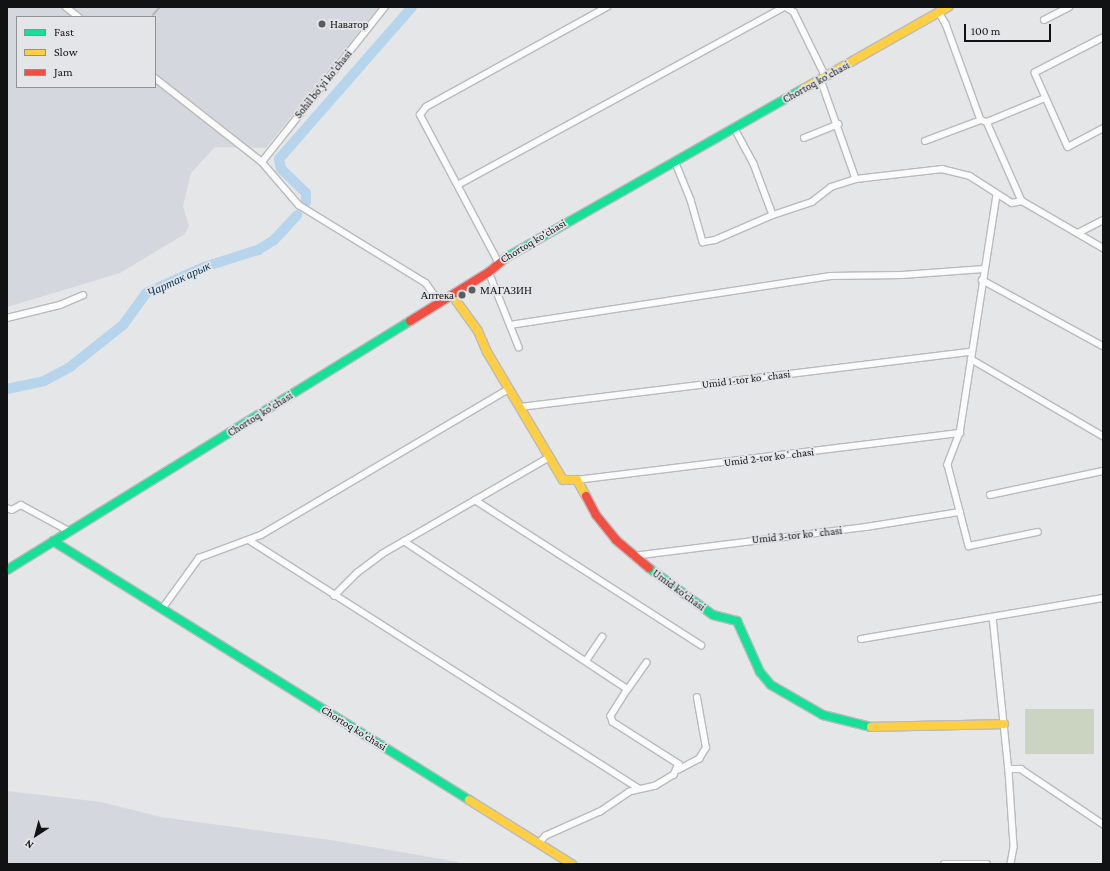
<!DOCTYPE html>
<html>
<head>
<meta charset="utf-8">
<style>
  body { margin:0 }
  #map { position:relative; width:1110px; height:871px; overflow:hidden; background:#e4e6e8; font-family:"Crimson Pro",serif }
  div>[style] { position:absolute }
  .built>* { inset:0; background:#d4d8de }
  .green>* { inset:0; background:#cbd3c1; transform-origin:0 0 }
  .river>* { height:10px; margin:-5px; padding:0 5px; transform-origin:5px; border-radius:5px; background:#b6d4ec }
  .roads { filter:drop-shadow(1px 0 #b9babb) drop-shadow(-1px 0 #b9babb) drop-shadow(0 1px #b9babb) drop-shadow(0 -1px #b9babb) }
  .street>* { height:5.5px; margin:-2.75px; padding:0 2.75px; transform-origin:2.75px; border-radius:2.75px; background:#fbfbfc }
  .fast>* { height:8px; margin:-4px; padding:0 4px; transform-origin:4px; border-radius:4px; background:#16e098 }
  .slow>* { height:8px; margin:-4px; padding:0 4px; transform-origin:4px; border-radius:4px; background:#ffcf43 }
  .jam>* { height:8px; margin:-4px; padding:0 4px; transform-origin:4px; border-radius:4px; background:#f24e42 }
  .rail>* { height:1.5px; margin:-0.75px; padding:0 0.75px; transform-origin:0.75px; border-radius:0.75px; background:#b4b4b5 }
  .dots>* { width:11px; height:11px; translate:-50% -50%; box-sizing:border-box; border:2px solid #e3e5e9; border-radius:50% }
  span { translate:-50% -50%; white-space:nowrap; text-align:center; line-height:1.15; -webkit-text-stroke:3.5px #e3e5e9; paint-order:stroke }
  .poi-label { font-size:11px; color:#111213 }
  .left { translate:0 -50%; text-align:left }
  .right { translate:-100% -50%; text-align:right }
  .street-label { font-size:11px; color:#111213 }
  .water-label { font-size:12px; color:#003554; font-style:italic }
  .frame { position:absolute; inset:0; border:8px solid #111213; pointer-events:none }
  .legend { position:absolute; left:16px; top:16px; width:140px; height:72px; box-sizing:border-box; background:#e3e5e9; border:1px solid #8f9193; margin:0; padding:5px 7px; list-style:none; font-size:12px; color:#111213 }
  .legend li { display:flex; align-items:center; gap:8px; height:20px }
  .legend b { width:20px; border:1px solid #8f9193 }
  .north { position:absolute; left:16px; top:815px; width:40px; height:40px; -webkit-text-stroke:3px #e3e5e9; paint-order:stroke; rotate:216deg; font-size:11px; font-weight:700; line-height:16px; text-align:center; color:#111213 }
  .north::after { content:''; display:block; margin:auto; width:14px; height:18px; background:#111213; clip-path:polygon(50% 0,100% 100%,50% 72%,0 100%) }
  .scale { position:absolute; left:964px; top:24px; width:87px; height:18px; box-sizing:border-box; border:2px solid #111213; border-top:0; padding-left:5px; font-size:12px; line-height:14px; white-space:nowrap; color:#111213; -webkit-text-stroke:3px #e3e5e9; paint-order:stroke }
</style>
</head>
<body>
<div id="map">
  <div class="built">
    <div style="clip-path:polygon(evenodd,7px 7px,379px 7px,266px 148px,215px 147px,191px 173px,183px 206px,189px 226px,185px 234px,120px 273px,7px 307px,7px 7px,17px 17px,155px 17px,155px 87px,17px 87px,17px 17px)"></div>
    <div style="clip-path:polygon(7px 791px,101px 802px,161px 817px,337px 841px,459px 862px,458px 864px,7px 864px)"></div>
  </div>
  <div class="green">
    <div style="left:1025px;top:709px;width:69px;height:45px"></div>
  </div>
  <div class="river">
    <div style="left:306px;top:202px;width:9px;rotate:-90deg"></div>
    <div style="left:306px;top:193px;width:35px;rotate:-136deg"></div>
    <div style="left:281px;top:169px;width:10px;rotate:-101deg"></div>
    <div style="left:279px;top:159px;width:202px;rotate:-48.8deg"></div>
    <div style="left:7px;top:389px;width:38px;rotate:-12deg"></div>
    <div style="left:44px;top:381px;width:30px;rotate:-28deg"></div>
    <div style="left:70px;top:367px;width:68px;rotate:-38.4deg"></div>
    <div style="left:123px;top:325px;width:39px;rotate:-54deg"></div>
    <div style="left:146px;top:293px;width:64px;rotate:-24.1deg"></div>
    <div style="left:204px;top:267px;width:57px;rotate:-17.5deg"></div>
    <div style="left:258px;top:250px;width:19px;rotate:-32deg"></div>
    <div style="left:274px;top:240px;width:34px;rotate:-47deg"></div>
  </div>
  <div class="roads">
    <div class="street">
      <div style="left:66px;top:7px;width:16px;rotate:38deg"></div>
      <div style="left:786px;top:7px;width:9px;rotate:32deg"></div>
      <div style="left:794px;top:12px;width:72px;rotate:63.8deg"></div>
      <div style="left:939px;top:12px;width:14px;rotate:60deg"></div>
      <div style="left:946px;top:24px;width:102px;rotate:70deg"></div>
      <div style="left:981px;top:120px;width:6px;rotate:18deg"></div>
      <div style="left:987px;top:122px;width:86px;rotate:66.1deg"></div>
      <div style="left:1044px;top:20px;width:28px;rotate:-27deg"></div>
      <div style="left:1103px;top:38px;width:76px;rotate:152.8deg"></div>
      <div style="left:1035px;top:73px;width:81px;rotate:66deg"></div>
      <div style="left:1068px;top:147px;width:40px;rotate:-28deg"></div>
      <div style="left:155px;top:78px;width:136px;rotate:38.1deg"></div>
      <div style="left:262px;top:162px;width:57px;rotate:49.3deg"></div>
      <div style="left:299px;top:205px;width:149px;rotate:31.6deg"></div>
      <div style="left:426px;top:283px;width:24px;rotate:54deg"></div>
      <div style="left:821px;top:80px;width:105px;rotate:70.5deg"></div>
      <div style="left:987px;top:122px;width:63px;rotate:-22.5deg"></div>
      <div style="left:734px;top:127px;width:42px;rotate:61.6deg"></div>
      <div style="left:754px;top:164px;width:54px;rotate:69.6deg"></div>
      <div style="left:804px;top:138px;width:37px;rotate:-22deg"></div>
      <div style="left:925px;top:141px;width:60px;rotate:-20.6deg"></div>
      <div style="left:675px;top:161px;width:42px;rotate:67.7deg"></div>
      <div style="left:691px;top:200px;width:44px;rotate:74.1deg"></div>
      <div style="left:703px;top:242px;width:12px;rotate:-9deg"></div>
      <div style="left:715px;top:240px;width:63px;rotate:-23.3deg"></div>
      <div style="left:773px;top:215px;width:41px;rotate:-18.4deg"></div>
      <div style="left:812px;top:202px;width:24px;rotate:-38deg"></div>
      <div style="left:831px;top:187px;width:26px;rotate:-18deg"></div>
      <div style="left:856px;top:179px;width:87px;rotate:-6.6deg"></div>
      <div style="left:942px;top:169px;width:29px;rotate:14deg"></div>
      <div style="left:970px;top:176px;width:50px;rotate:32.7deg"></div>
      <div style="left:1012px;top:203px;width:10px;rotate:-11deg"></div>
      <div style="left:1022px;top:201px;width:94px;rotate:30.1deg"></div>
      <div style="left:262px;top:162px;width:198px;rotate:-51.6deg"></div>
      <div style="left:458px;top:185px;width:372px;rotate:-28.6deg"></div>
      <div style="left:997px;top:195px;width:241px;rotate:98.8deg"></div>
      <div style="left:960px;top:433px;width:34px;rotate:111deg"></div>
      <div style="left:948px;top:465px;width:84px;rotate:75.5deg"></div>
      <div style="left:969px;top:546px;width:70px;rotate:-11.5deg"></div>
      <div style="left:1078px;top:233px;width:28px;rotate:-27deg"></div>
      <div style="left:498px;top:262px;width:166px;rotate:-118deg"></div>
      <div style="left:420px;top:115px;width:10px;rotate:-53deg"></div>
      <div style="left:426px;top:107px;width:207px;rotate:-28.9deg"></div>
      <div style="left:489px;top:272px;width:81px;rotate:68.2deg"></div>
      <div style="left:982px;top:280px;width:138px;rotate:28.6deg"></div>
      <div style="left:7px;top:318px;width:55px;rotate:-13.8deg"></div>
      <div style="left:60px;top:305px;width:25px;rotate:-23deg"></div>
      <div style="left:510px;top:325px;width:324px;rotate:-8.7deg"></div>
      <div style="left:830px;top:276px;width:72px;rotate:-0.8deg"></div>
      <div style="left:902px;top:275px;width:82px;rotate:-4.2deg"></div>
      <div style="left:971px;top:359px;width:153px;rotate:30.3deg"></div>
      <div style="left:521px;top:407px;width:454px;rotate:-7deg"></div>
      <div style="left:577px;top:480px;width:386px;rotate:-7deg"></div>
      <div style="left:990px;top:495px;width:116px;rotate:-12deg"></div>
      <div style="left:475px;top:500px;width:269px;rotate:32.7deg"></div>
      <div style="left:7px;top:508px;width:5px;rotate:22deg"></div>
      <div style="left:12px;top:510px;width:10px;rotate:-29deg"></div>
      <div style="left:21px;top:505px;width:55px;rotate:28.4deg"></div>
      <div style="left:249px;top:540px;width:461px;rotate:32.5deg"></div>
      <div style="left:404px;top:541px;width:268px;rotate:33.5deg"></div>
      <div style="left:628px;top:689px;width:32px;rotate:122deg"></div>
      <div style="left:611px;top:716px;width:6px;rotate:72deg"></div>
      <div style="left:613px;top:722px;width:78px;rotate:32.5deg"></div>
      <div style="left:679px;top:764px;width:12px;rotate:114deg"></div>
      <div style="left:674px;top:775px;width:21px;rotate:149deg"></div>
      <div style="left:656px;top:786px;width:27px;rotate:167deg"></div>
      <div style="left:630px;top:792px;width:36px;rotate:146deg"></div>
      <div style="left:600px;top:812px;width:59px;rotate:156deg"></div>
      <div style="left:546px;top:836px;width:9px;rotate:131deg"></div>
      <div style="left:633px;top:556px;width:235px;rotate:-7.1deg"></div>
      <div style="left:866px;top:527px;width:95px;rotate:-9.1deg"></div>
      <div style="left:334px;top:596px;width:33px;rotate:-45deg"></div>
      <div style="left:357px;top:573px;width:31px;rotate:-37deg"></div>
      <div style="left:382px;top:554px;width:194px;rotate:-30deg"></div>
      <div style="left:162px;top:609px;width:63px;rotate:-54deg"></div>
      <div style="left:199px;top:558px;width:66px;rotate:-20.4deg"></div>
      <div style="left:261px;top:535px;width:288px;rotate:-30.5deg"></div>
      <div style="left:993px;top:617px;width:155px;rotate:84.1deg"></div>
      <div style="left:1009px;top:771px;width:76px;rotate:86.2deg"></div>
      <div style="left:1014px;top:847px;width:17px;rotate:100deg"></div>
      <div style="left:861px;top:639px;width:245px;rotate:-9.6deg"></div>
      <div style="left:586px;top:661px;width:29px;rotate:-56deg"></div>
      <div style="left:628px;top:689px;width:32px;rotate:-55deg"></div>
      <div style="left:1009px;top:769px;width:12px"></div>
      <div style="left:1021px;top:769px;width:99px;rotate:33.9deg"></div>
      <div style="left:678px;top:770px;width:24px;rotate:-28deg"></div>
      <div style="left:699px;top:759px;width:13px;rotate:-58deg"></div>
      <div style="left:706px;top:748px;width:51px;rotate:-100.2deg"></div>
      <div style="left:944px;top:864px;width:43px"></div>
    </div>
    <div class="fast">
      <div style="left:507px;top:257px;width:340px;rotate:-29.6deg"></div>
      <div style="left:53px;top:541px;width:490px;rotate:31.9deg"></div>
      <div style="left:649px;top:568px;width:79px;rotate:36.3deg"></div>
      <div style="left:713px;top:615px;width:25px;rotate:14deg"></div>
      <div style="left:737px;top:621px;width:56px;rotate:65.7deg"></div>
      <div style="left:760px;top:672px;width:17px;rotate:50deg"></div>
      <div style="left:771px;top:685px;width:60px;rotate:30deg"></div>
      <div style="left:823px;top:715px;width:49px;rotate:14deg"></div>
      <div style="left:7px;top:570px;width:474px;rotate:-31.7deg"></div>
    </div>
    <div class="slow">
      <div style="left:803px;top:89px;width:167px;rotate:-29.5deg"></div>
      <div style="left:452px;top:295px;width:44px;rotate:54.2deg"></div>
      <div style="left:478px;top:331px;width:23px;rotate:67deg"></div>
      <div style="left:487px;top:352px;width:149px;rotate:59.3deg"></div>
      <div style="left:563px;top:480px;width:14px"></div>
      <div style="left:577px;top:480px;width:18px;rotate:61deg"></div>
      <div style="left:871px;top:727px;width:133px;rotate:-1.3deg"></div>
      <div style="left:469px;top:800px;width:121px;rotate:31.9deg"></div>
    </div>
    <div class="jam">
      <div style="left:410px;top:321px;width:93px;rotate:-31.8deg"></div>
      <div style="left:489px;top:272px;width:23px;rotate:-40deg"></div>
      <div style="left:586px;top:496px;width:21px;rotate:62deg"></div>
      <div style="left:596px;top:515px;width:32px;rotate:51deg"></div>
      <div style="left:616px;top:540px;width:43px;rotate:40.3deg"></div>
    </div>
  </div>
  <div class="rail">
    <div style="left:153px;top:15px;width:11px;rotate:-49deg"></div>
  </div>
  <div class="dots">
    <div style="left:322px;top:24px;background:#5b5c5e"></div>
    <div style="left:472px;top:290px;background:#5b5c5e"></div>
    <div style="left:462px;top:295px;background:#5b5c5e"></div>
  </div>
  <div class="poi-label">
    <span class="left" style="left:330px;top:24px">Наватор</span>
    <span class="left" style="left:480px;top:290px">МАГАЗИН</span>
    <span class="right" style="left:454px;top:295px">Аптека</span>
  </div>
  <div class="street-label">
    <span style="left:816px;top:82px;rotate:-29deg">Chortoq ko'chasi</span>
    <span style="left:323px;top:84px;rotate:-51deg">Sohil bo'yi ko'chasi</span>
    <span style="left:533px;top:241px;rotate:-31deg">Chortoq ko'chasi</span>
    <span style="left:746px;top:379px;rotate:-7deg">Umid 1-tor koʻchasi</span>
    <span style="left:260px;top:414px;rotate:-32deg">Chortoq ko'chasi</span>
    <span style="left:769px;top:457px;rotate:-7deg">Umid 2-tor koʻchasi</span>
    <span style="left:797px;top:535px;rotate:-6deg">Umid 3-tor koʻchasi</span>
    <span style="left:679px;top:590px;rotate:36deg">Umid ko‘chasi</span>
    <span style="left:354px;top:728px;rotate:32deg">Chortoq ko'chasi</span>
  </div>
  <div class="water-label">
    <span style="left:179px;top:280px;rotate:-25deg">Чартак арык</span>
  </div>
  <div class="frame"></div>
  <ul class="legend">
  <li><b style="height:5px;background:#16e098"></b>Fast</li>
  <li><b style="height:5px;background:#ffcf43"></b>Slow</li>
  <li><b style="height:5px;background:#f24e42"></b>Jam</li>
  </ul>
  <div class="north">N</div>
  <div class="scale">100 m</div>
</div>
</body>
</html>
